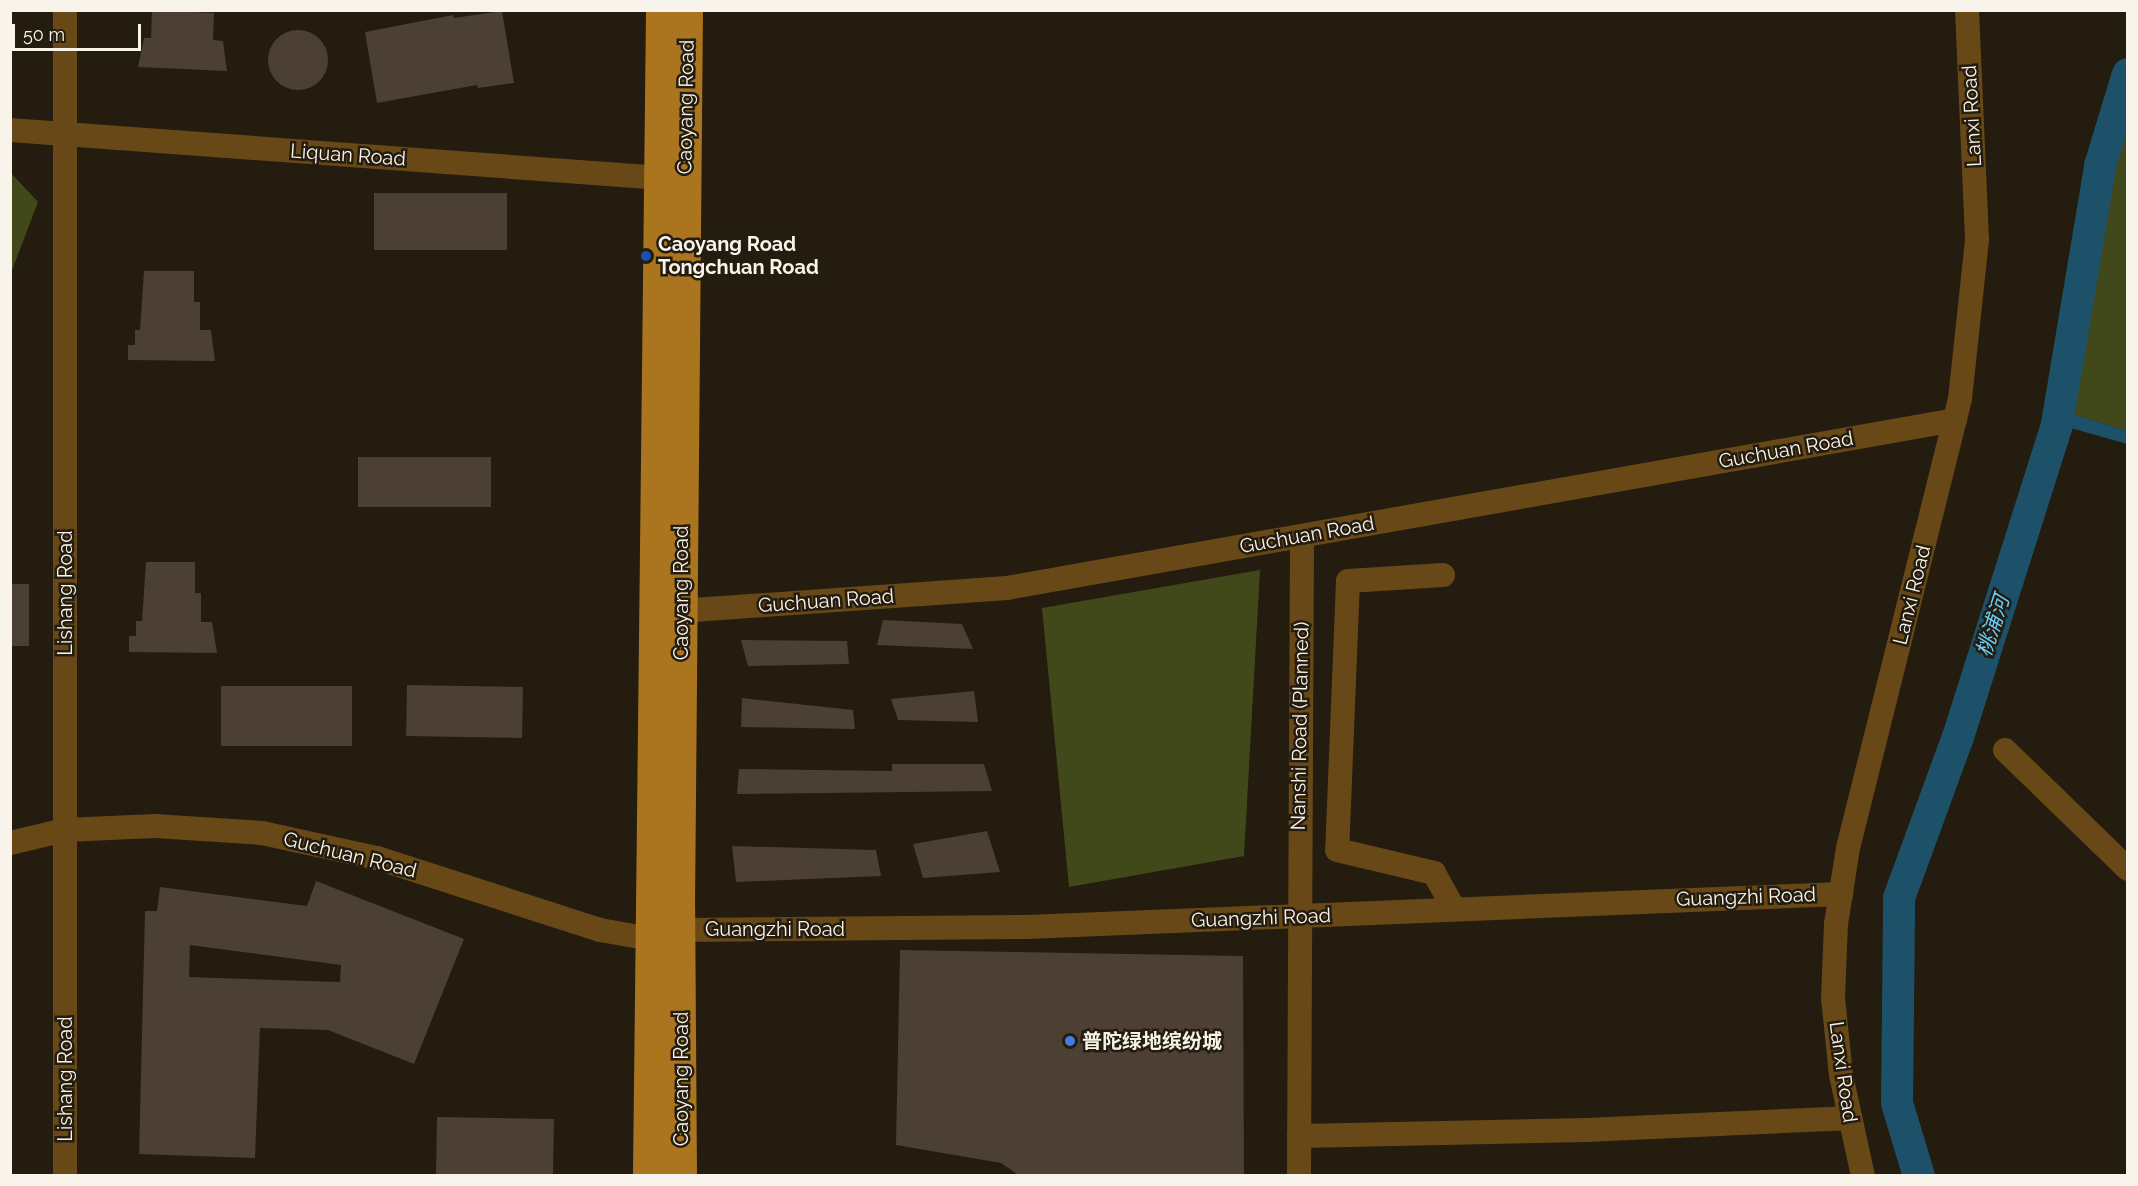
<!DOCTYPE html>
<html>
<head>
<meta charset="utf-8">
<style>
  body { margin:0 }
  #map { position:relative; width:2138px; height:1186px; overflow:hidden; background:#231c0f; font-family:Raleway,"Noto Sans SC",sans-serif }
  div>[style] { position:absolute }
  .green>* { inset:0; background:#41491a }
  .water>* { inset:0; background:#1d5169 }
  .river>* { height:32px; margin:-16px; padding:0 16px; transform-origin:16px; border-radius:16px; background:#1d5169 }
  .building>* { inset:0; background:#4c3f34; transform-origin:0 0 }
  .round { border-radius:50% }
  .minor>* { height:24px; margin:-12px; padding:0 12px; transform-origin:12px; border-radius:12px; background:#684817 }
  .major>* { height:32px; margin:-16px; padding:0 16px; transform-origin:16px; border-radius:16px; background:#ab751f }
  .dots>* { width:16px; height:16px; translate:-50% -50%; box-sizing:border-box; border:3px solid #231c0f; border-radius:50% }
  span { translate:-50% -50%; white-space:nowrap; text-align:center; line-height:1.15; -webkit-text-stroke:5px #231c0f; paint-order:stroke }
  .street-label { font-size:20px; color:#f9f4eb }
  .poi-label { font-size:20px; color:#f9f4eb; font-weight:700 }
  .left { translate:0 -50%; text-align:left }
  .water-label { font-size:21px; color:#69cbfa; font-style:italic }
  .frame { position:absolute; inset:0; border:12px solid #f9f4eb; pointer-events:none }
  .scale { position:absolute; left:12px; top:24px; width:129px; height:27px; box-sizing:border-box; border:3px solid #f9f4eb; border-top:0; padding-left:8px; font-size:18px; line-height:21px; white-space:nowrap; color:#f9f4eb; -webkit-text-stroke:4px #231c0f; paint-order:stroke }
</style>
</head>
<body>
<div id="map">
  <div class="green">
    <div style="clip-path:polygon(2127px 74px,2127px 431px,2059px 410px,2100px 166px)"></div>
    <div style="clip-path:polygon(11px 173px,38px 202px,11px 273px)"></div>
    <div style="clip-path:polygon(1260px 570px,1244px 856px,1069px 887px,1042px 608px)"></div>
  </div>
  <div class="water">
    <div style="clip-path:polygon(2059px 410px,2127px 431px,2127px 444px,2057px 424px)"></div>
  </div>
  <div class="river">
    <div style="left:1919px;top:1176px;width:76px;rotate:-106.8deg"></div>
    <div style="left:1897px;top:1103px;width:205px;rotate:-89.4deg"></div>
    <div style="left:1899px;top:898px;width:171px;rotate:-69.9deg"></div>
    <div style="left:1958px;top:737px;width:328px;rotate:-72.4deg"></div>
    <div style="left:2057px;top:424px;width:262px;rotate:-80.5deg"></div>
    <div style="left:2100px;top:166px;width:96px;rotate:-73.1deg"></div>
  </div>
  <div class="building">
    <div style="clip-path:polygon(152px 10px,214px 13px,213px 40px,223px 41px,227px 71px,138px 67px,144px 38px,151px 38px)"></div>
    <div style="clip-path:polygon(502px 11px,514px 83px,478px 88px,477px 85px,377px 103px,365px 32px,453px 15px,454px 18px)"></div>
    <div class="round" style="left:268px;top:30px;width:60px;height:60px"></div>
    <div style="left:374px;top:193px;width:133px;height:57px"></div>
    <div style="clip-path:polygon(144px 271px,194px 271px,194px 302px,200px 302px,200px 330px,211px 330px,215px 361px,128px 360px,128px 345px,135px 345px,135px 330px,140px 330px)"></div>
    <div style="left:358px;top:457px;width:133px;height:50px"></div>
    <div style="clip-path:polygon(146px 562px,195px 562px,195px 593px,201px 593px,201px 622px,212px 622px,217px 653px,129px 652px,129px 636px,136px 636px,136px 621px,142px 621px)"></div>
    <div style="left:10px;top:584px;width:19px;height:62px"></div>
    <div style="clip-path:polygon(883px 620px,962px 624px,973px 649px,877px 645px)"></div>
    <div style="clip-path:polygon(741px 640px,847px 641px,849px 664px,748px 666px)"></div>
    <div style="left:407px;top:685px;width:116px;height:51px;rotate:1deg"></div>
    <div style="left:221px;top:686px;width:131px;height:60px"></div>
    <div style="clip-path:polygon(974px 691px,978px 722px,898px 720px,891px 699px)"></div>
    <div style="clip-path:polygon(742px 698px,853px 710px,855px 729px,741px 727px)"></div>
    <div style="clip-path:polygon(892px 764px,984px 764px,992px 791px,737px 794px,739px 769px,892px 771px)"></div>
    <div style="clip-path:polygon(987px 831px,1000px 872px,923px 878px,913px 844px)"></div>
    <div style="clip-path:polygon(732px 846px,876px 850px,881px 876px,736px 882px)"></div>
    <div style="clip-path:polygon(evenodd,316px 881px,464px 939px,414px 1064px,328px 1030px,260px 1028px,255px 1158px,139px 1154px,145px 911px,157px 911px,160px 887px,307px 906px,316px 881px,190px 945px,341px 965px,340px 982px,189px 977px,190px 945px)"></div>
    <div style="clip-path:polygon(900px 950px,1243px 956px,1244px 1176px,1020px 1176px,1001px 1163px,896px 1145px)"></div>
    <div style="left:437px;top:1117px;width:117px;height:59px;rotate:1deg"></div>
  </div>
  <div class="minor">
    <div style="left:65px;top:10px;width:1166px;rotate:90deg"></div>
    <div style="left:10px;top:130px;width:667px;rotate:4.21deg"></div>
    <div style="left:1443px;top:575px;width:95px;rotate:176.4deg"></div>
    <div style="left:1348px;top:581px;width:269px;rotate:92.3deg"></div>
    <div style="left:1337px;top:850px;width:100px;rotate:13.3deg"></div>
    <div style="left:1434px;top:873px;width:41px;rotate:60.9deg"></div>
    <div style="left:665px;top:612px;width:343px;rotate:-4deg"></div>
    <div style="left:1007px;top:588px;width:963px;rotate:-10.05deg"></div>
    <div style="left:2005px;top:750px;width:171px;rotate:44.1deg"></div>
    <div style="left:10px;top:843px;width:57px;rotate:-13.3deg"></div>
    <div style="left:65px;top:830px;width:90px;rotate:-2.5deg"></div>
    <div style="left:155px;top:826px;width:107px;rotate:3.7deg"></div>
    <div style="left:262px;top:833px;width:118px;rotate:12.3deg"></div>
    <div style="left:377px;top:858px;width:234px;rotate:17.9deg"></div>
    <div style="left:600px;top:930px;width:52px;rotate:10deg"></div>
    <div style="left:651px;top:939px;width:30px;rotate:-17deg"></div>
    <div style="left:680px;top:930px;width:347px;rotate:-0.5deg"></div>
    <div style="left:1027px;top:927px;width:815px;rotate:-2.32deg"></div>
    <div style="left:1299px;top:1136px;width:288px;rotate:-1.2deg"></div>
    <div style="left:1587px;top:1130px;width:261px;rotate:-2.6deg"></div>
    <div style="left:1299px;top:1176px;width:640px;rotate:-89.73deg"></div>
    <div style="left:1863px;top:1176px;width:103px;rotate:-102.3deg"></div>
    <div style="left:1841px;top:1075px;width:77px;rotate:-95.9deg"></div>
    <div style="left:1833px;top:998px;width:74px;rotate:-87.7deg"></div>
    <div style="left:1836px;top:924px;width:77px;rotate:-81deg"></div>
    <div style="left:1848px;top:848px;width:463px;rotate:-76deg"></div>
    <div style="left:1960px;top:399px;width:161px;rotate:-83.9deg"></div>
    <div style="left:1977px;top:239px;width:229px;rotate:-92.5deg"></div>
  </div>
  <div class="major">
    <div style="left:649px;top:1176px;width:1166px;rotate:-89.36deg"></div>
    <div style="left:681px;top:1176px;width:269px;rotate:-90.4deg"></div>
    <div style="left:679px;top:907px;width:897px;rotate:-89.49deg"></div>
  </div>
  <div class="dots">
    <div style="left:646px;top:256px;background:#1a4fb4"></div>
    <div style="left:1070px;top:1041px;background:#3f7fe0"></div>
  </div>
  <div class="street-label">
    <span style="left:686px;top:107px;rotate:-89deg">Caoyang Road</span>
    <span style="left:1972px;top:116px;rotate:-93deg">Lanxi Road</span>
    <span style="left:348px;top:155px;rotate:4deg">Liquan Road</span>
    <span style="left:1786px;top:450px;rotate:-10deg">Guchuan Road</span>
    <span style="left:1307px;top:535px;rotate:-10deg">Guchuan Road</span>
    <span style="left:65px;top:593px;rotate:-90deg">Lishang Road</span>
    <span style="left:681px;top:593px;rotate:-90deg">Caoyang Road</span>
    <span style="left:1912px;top:595px;rotate:-76deg">Lanxi Road</span>
    <span style="left:826px;top:601px;rotate:-4deg">Guchuan Road</span>
    <span style="left:1300px;top:726px;rotate:-89deg">Nanshi Road (Planned)</span>
    <span style="left:350px;top:855px;rotate:14deg">Guchuan Road</span>
    <span style="left:1746px;top:897px;rotate:-2deg">Guangzhi Road</span>
    <span style="left:1261px;top:918px;rotate:-2deg">Guangzhi Road</span>
    <span style="left:775px;top:929px">Guangzhi Road</span>
    <span style="left:1843px;top:1072px;rotate:82deg">Lanxi Road</span>
    <span style="left:65px;top:1079px;rotate:-90deg">Lishang Road</span>
    <span style="left:681px;top:1079px;rotate:-90deg">Caoyang Road</span>
  </div>
  <div class="poi-label">
    <span class="left" style="left:658px;top:256px">Caoyang Road<br>Tongchuan Road</span>
    <span class="left" style="left:1082px;top:1041px">普陀绿地缤纷城</span>
  </div>
  <div class="water-label">
    <span style="left:1993px;top:626px;rotate:-72deg">桃浦河</span>
  </div>
  <div class="frame"></div>
  <div class="scale">50 m</div>
</div>
</body>
</html>
